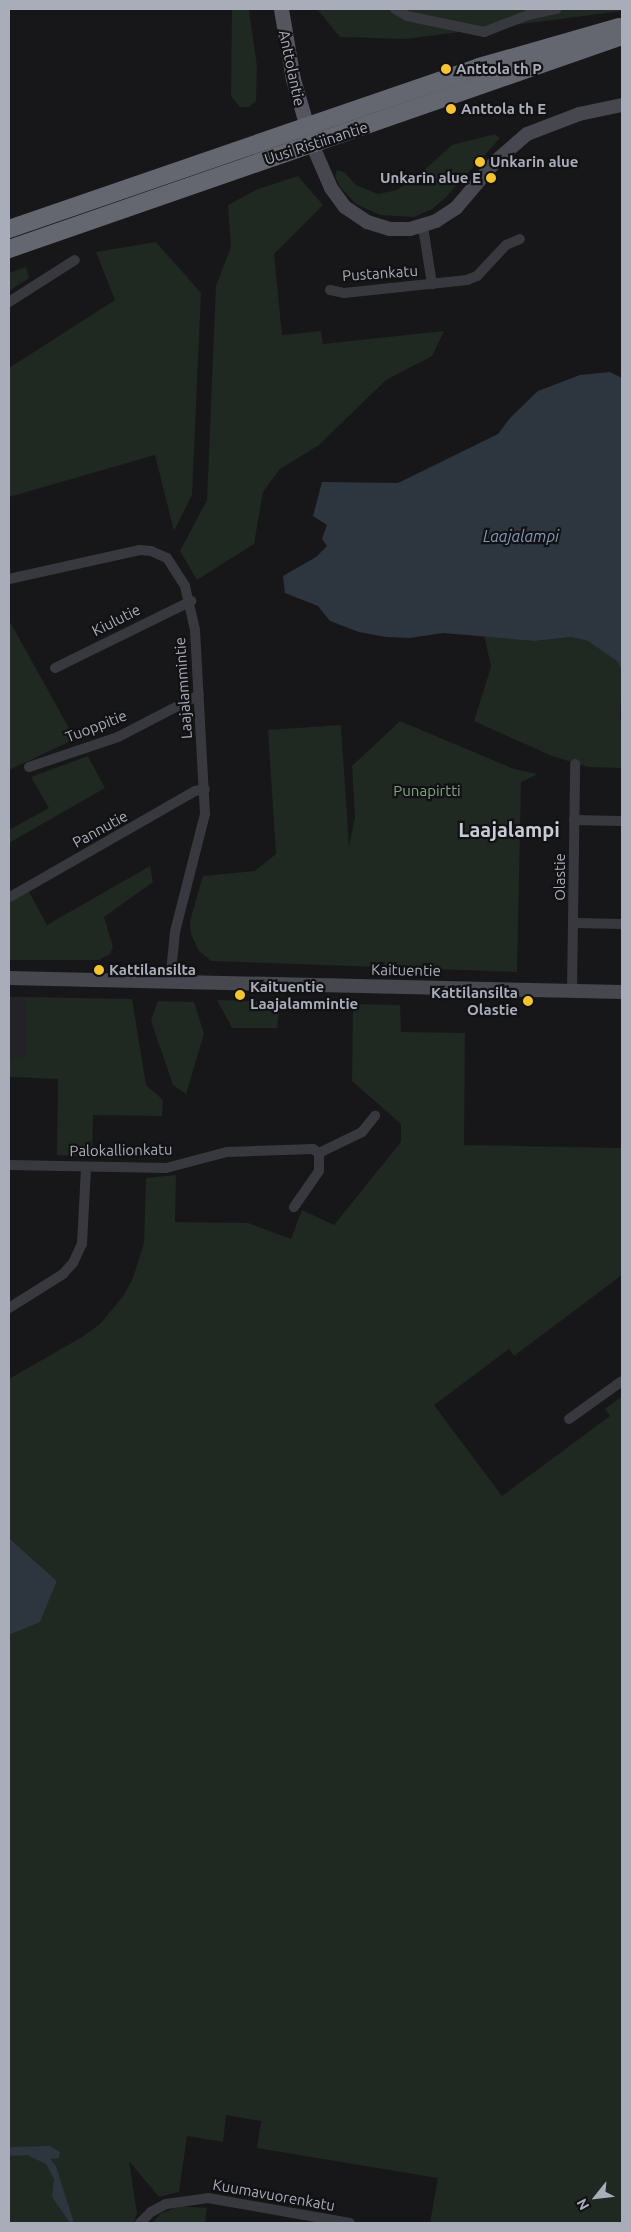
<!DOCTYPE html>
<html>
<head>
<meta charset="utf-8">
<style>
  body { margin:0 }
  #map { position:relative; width:631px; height:2232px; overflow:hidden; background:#171719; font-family:Ubuntu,sans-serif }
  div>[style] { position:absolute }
  .built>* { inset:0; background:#232327; transform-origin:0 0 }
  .green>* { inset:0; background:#1f2821 }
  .water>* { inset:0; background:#2d353e }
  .street>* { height:10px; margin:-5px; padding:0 5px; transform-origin:5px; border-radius:5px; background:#38393f }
  .secondary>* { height:14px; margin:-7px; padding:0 7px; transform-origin:7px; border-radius:7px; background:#46474f }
  .primary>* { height:15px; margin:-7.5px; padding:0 7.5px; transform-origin:7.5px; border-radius:7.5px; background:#54555e }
  .highway>* { height:18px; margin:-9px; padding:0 9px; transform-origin:9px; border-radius:9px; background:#646670 }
  .dots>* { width:14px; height:14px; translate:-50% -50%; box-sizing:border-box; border:2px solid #121214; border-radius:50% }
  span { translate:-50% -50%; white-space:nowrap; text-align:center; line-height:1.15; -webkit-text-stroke:4.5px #121214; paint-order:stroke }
  .street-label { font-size:15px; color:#a9adba }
  .poi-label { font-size:15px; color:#a9adba; font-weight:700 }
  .left { translate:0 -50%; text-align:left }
  .right { translate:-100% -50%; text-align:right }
  .park-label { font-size:15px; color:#80a585 }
  .water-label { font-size:16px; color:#7f98b5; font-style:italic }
  .district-label { font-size:20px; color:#caccd5; font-weight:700 }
  .frame { position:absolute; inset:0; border:10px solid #a9adba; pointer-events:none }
  .north { position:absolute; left:571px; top:2172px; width:50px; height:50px; -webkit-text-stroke:4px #121214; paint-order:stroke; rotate:241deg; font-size:14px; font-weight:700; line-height:20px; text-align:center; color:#a9adba }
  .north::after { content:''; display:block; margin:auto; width:18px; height:22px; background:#a9adba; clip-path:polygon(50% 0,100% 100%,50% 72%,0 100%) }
</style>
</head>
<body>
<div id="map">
  <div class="built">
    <div style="left:9px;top:997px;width:17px;height:62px"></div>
  </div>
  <div class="green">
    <div style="clip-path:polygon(232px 9px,249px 9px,250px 18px,257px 66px,256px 101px,249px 107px,240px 107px,231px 96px)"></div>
    <div style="clip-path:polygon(317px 9px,622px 9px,622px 11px,406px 39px,340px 37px)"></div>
    <div style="clip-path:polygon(495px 134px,500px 138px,446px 197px,432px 209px,414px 217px,380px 215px,356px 204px,340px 187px,335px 176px,337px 170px,344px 172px,356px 185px,378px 194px,397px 190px,420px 174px,452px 145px)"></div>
    <div style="clip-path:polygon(298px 176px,323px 205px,274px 254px,282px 335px,321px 331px,323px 344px,444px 331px,432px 356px,386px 380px,319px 445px,280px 469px,263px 492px,254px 544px,197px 580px,180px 551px,207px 500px,216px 286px,231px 247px,228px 205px,258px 189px)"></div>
    <div style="clip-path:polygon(156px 242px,201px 293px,192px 495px,174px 531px,155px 455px,9px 497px,9px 368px,115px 300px,96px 252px)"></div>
    <div style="clip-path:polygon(26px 267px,29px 278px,9px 291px,9px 273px)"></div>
    <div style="clip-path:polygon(9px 620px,75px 739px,9px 770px)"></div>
    <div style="clip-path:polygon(484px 634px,535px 641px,571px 637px,589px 641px,618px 662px,622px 672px,620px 719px,622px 721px,622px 768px,588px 767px,552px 756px,474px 721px,491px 667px)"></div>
    <div style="clip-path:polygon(400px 721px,514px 769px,538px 774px,521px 782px,517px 972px,211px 961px,199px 951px,191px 934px,190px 921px,203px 876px,255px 871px,276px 854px,268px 730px,341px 725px,349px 847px,355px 817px,352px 766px)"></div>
    <div style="clip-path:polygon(88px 756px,105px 788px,9px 843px,9px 830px,49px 808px,31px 777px)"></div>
    <div style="clip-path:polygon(150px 866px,153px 882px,104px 917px,113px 947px,110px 954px,99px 960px,9px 960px,9px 902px,29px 892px,47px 925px)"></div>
    <div style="clip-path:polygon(26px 997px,132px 999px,146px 1085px,163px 1100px,162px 1116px,93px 1115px,92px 1156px,57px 1155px,58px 1079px,9px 1077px,9px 1059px,26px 1059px)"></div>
    <div style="clip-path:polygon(217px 1000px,280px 1002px,277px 1028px,232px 1028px)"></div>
    <div style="clip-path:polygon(158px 1001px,194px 1002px,204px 1034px,186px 1094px,173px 1085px,151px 1021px)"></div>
    <div style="clip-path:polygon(353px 1004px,400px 1005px,401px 1032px,465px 1033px,464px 1145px,622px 1148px,622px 1275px,514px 1356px,509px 1349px,434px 1405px,502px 1496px,610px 1416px,605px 1409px,622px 1396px,622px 2223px,430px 2223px,438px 2178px,257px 2148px,261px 2121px,226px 2115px,223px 2142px,187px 2136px,179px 2192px,159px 2197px,129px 2161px,137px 2213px,134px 2223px,9px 2223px,9px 1635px,40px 1621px,57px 1581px,9px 1538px,9px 1379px,82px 1337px,100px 1324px,124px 1295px,133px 1278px,144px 1243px,146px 1178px,176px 1175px,175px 1222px,248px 1223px,291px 1239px,302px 1210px,334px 1225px,401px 1142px,401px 1124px,352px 1081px)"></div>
    <div style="clip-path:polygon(179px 2206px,207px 2208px,205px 2223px,152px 2223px,160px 2214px)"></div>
  </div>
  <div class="water">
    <div style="clip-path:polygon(610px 372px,622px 378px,622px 672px,618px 662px,588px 641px,571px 637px,535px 641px,443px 633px,410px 638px,386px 637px,359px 632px,330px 621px,318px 606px,285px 593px,283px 576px,316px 557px,327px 546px,322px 539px,327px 525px,313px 516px,322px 482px,398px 483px,498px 434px,510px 418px,538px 391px,580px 375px)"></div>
    <div style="clip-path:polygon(9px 1538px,57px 1581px,40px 1622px,9px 1635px)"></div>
    <div style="clip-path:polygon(50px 2146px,60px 2152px,59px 2158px,50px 2159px,56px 2166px,74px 2223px,70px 2223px,52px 2197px,54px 2179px,46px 2164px,27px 2155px,9px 2156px,9px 2148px,12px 2147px)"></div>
  </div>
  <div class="street">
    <div style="left:395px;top:9px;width:14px;rotate:30deg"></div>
    <div style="left:407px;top:16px;width:79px;rotate:11.7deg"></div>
    <div style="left:484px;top:32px;width:47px;rotate:-21.1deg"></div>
    <div style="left:528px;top:15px;width:29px;rotate:-12deg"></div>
    <div style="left:423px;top:227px;width:58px;rotate:81deg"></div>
    <div style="left:330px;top:290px;width:14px;rotate:12deg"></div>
    <div style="left:344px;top:293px;width:124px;rotate:-6deg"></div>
    <div style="left:467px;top:280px;width:11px;rotate:-22deg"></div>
    <div style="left:477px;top:276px;width:42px;rotate:-46.9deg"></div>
    <div style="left:506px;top:245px;width:15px;rotate:-23deg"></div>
    <div style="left:9px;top:302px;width:78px;rotate:-32.5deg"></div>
    <div style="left:9px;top:579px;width:134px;rotate:-12.5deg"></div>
    <div style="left:140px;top:550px;width:11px;rotate:5deg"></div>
    <div style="left:151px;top:551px;width:17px;rotate:24deg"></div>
    <div style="left:167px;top:558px;width:33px;rotate:57deg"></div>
    <div style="left:185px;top:586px;width:45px;rotate:77.2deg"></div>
    <div style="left:195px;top:630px;width:184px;rotate:86.9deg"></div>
    <div style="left:205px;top:814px;width:122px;rotate:104.3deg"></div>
    <div style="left:175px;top:932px;width:50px;rotate:95.7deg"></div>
    <div style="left:55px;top:668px;width:152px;rotate:-26.2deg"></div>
    <div style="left:29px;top:767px;width:94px;rotate:-18.6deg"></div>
    <div style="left:118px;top:737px;width:91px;rotate:-27.4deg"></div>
    <div style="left:574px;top:820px;width:48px;rotate:1.2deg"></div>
    <div style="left:10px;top:897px;width:213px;rotate:-29.8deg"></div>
    <div style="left:195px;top:791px;width:10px;rotate:-11deg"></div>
    <div style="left:574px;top:923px;width:48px;rotate:1.2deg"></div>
    <div style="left:572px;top:991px;width:227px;rotate:-89.2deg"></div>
    <div style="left:319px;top:1153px;width:48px;rotate:-26deg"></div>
    <div style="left:362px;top:1132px;width:21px;rotate:-51deg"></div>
    <div style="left:9px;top:1165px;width:157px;rotate:1.1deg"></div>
    <div style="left:166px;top:1168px;width:63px;rotate:-14.7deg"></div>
    <div style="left:227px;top:1152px;width:86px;rotate:-2deg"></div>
    <div style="left:313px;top:1149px;width:7px;rotate:34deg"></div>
    <div style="left:319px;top:1153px;width:18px;rotate:90deg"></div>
    <div style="left:319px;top:1171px;width:44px;rotate:124.8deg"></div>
    <div style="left:9px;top:1308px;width:64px;rotate:-32.2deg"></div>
    <div style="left:63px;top:1274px;width:15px;rotate:-48deg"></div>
    <div style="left:73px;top:1263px;width:21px;rotate:-65deg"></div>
    <div style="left:82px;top:1244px;width:77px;rotate:-87deg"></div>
    <div style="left:569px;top:1419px;width:65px;rotate:-35.6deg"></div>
    <div style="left:140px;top:2223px;width:16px;rotate:-45deg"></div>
    <div style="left:151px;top:2212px;width:17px;rotate:-28deg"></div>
    <div style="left:166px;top:2204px;width:42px;rotate:-8.1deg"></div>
    <div style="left:208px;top:2198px;width:144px;rotate:10deg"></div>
  </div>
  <div class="secondary">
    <div style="left:312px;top:144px;width:48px;rotate:66.6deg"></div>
    <div style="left:331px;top:188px;width:24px;rotate:54deg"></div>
    <div style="left:345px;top:207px;width:27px;rotate:34deg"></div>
    <div style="left:367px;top:222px;width:24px;rotate:17deg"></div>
    <div style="left:390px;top:229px;width:20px"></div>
    <div style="left:410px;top:229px;width:27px;rotate:-17deg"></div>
    <div style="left:436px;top:221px;width:24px;rotate:-33deg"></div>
    <div style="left:456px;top:208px;width:62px;rotate:-49.6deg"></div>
    <div style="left:496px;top:161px;width:41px;rotate:-41.1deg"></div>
    <div style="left:527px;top:134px;width:56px;rotate:-21deg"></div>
    <div style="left:579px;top:114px;width:44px;rotate:-11.8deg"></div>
    <div style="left:9px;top:978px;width:613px;rotate:1.31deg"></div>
  </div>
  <div class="primary">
    <div style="left:281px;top:9px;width:71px;rotate:80.3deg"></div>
    <div style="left:293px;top:79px;width:68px;rotate:73.7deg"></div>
  </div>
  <div class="highway">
    <div style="left:9px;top:229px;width:497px;rotate:-19deg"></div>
    <div style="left:479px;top:67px;width:146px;rotate:-15.9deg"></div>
    <div style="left:9px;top:249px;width:649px;rotate:-19.16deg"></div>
  </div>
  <div class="dots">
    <div style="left:446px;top:69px;background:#f7c431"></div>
    <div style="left:451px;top:109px;background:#f7c431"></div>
    <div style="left:480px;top:162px;background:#f7c431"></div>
    <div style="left:491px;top:178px;background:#f7c431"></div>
    <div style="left:99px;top:970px;background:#f7c431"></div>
    <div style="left:240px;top:995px;background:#f7c431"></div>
    <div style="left:528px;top:1001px;background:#f7c431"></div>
  </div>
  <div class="street-label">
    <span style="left:292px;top:68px;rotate:78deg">Anttolantie</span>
    <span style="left:316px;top:143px;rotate:-18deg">Uusi Ristiinantie</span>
    <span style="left:380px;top:273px;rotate:-4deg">Pustankatu</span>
    <span style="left:116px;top:620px;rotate:-27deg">Kiulutie</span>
    <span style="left:183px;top:688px;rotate:-94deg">Laajalammintie</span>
    <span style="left:96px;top:726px;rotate:-21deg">Tuoppitie</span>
    <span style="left:100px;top:829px;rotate:-29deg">Pannutie</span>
    <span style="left:560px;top:877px;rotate:-90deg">Olastie</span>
    <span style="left:406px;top:970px;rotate:1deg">Kaituentie</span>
    <span style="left:121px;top:1150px;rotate:-1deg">Palokallionkatu</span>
    <span style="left:274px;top:2195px;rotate:10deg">Kuumavuorenkatu</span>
  </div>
  <div class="poi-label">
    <span class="left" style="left:456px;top:69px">Anttola th P</span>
    <span class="left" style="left:461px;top:109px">Anttola th E</span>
    <span class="left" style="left:490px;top:162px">Unkarin alue</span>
    <span class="right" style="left:481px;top:178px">Unkarin alue E</span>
    <span class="left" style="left:109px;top:970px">Kattilansilta</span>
    <span class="left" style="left:250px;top:995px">Kaituentie<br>Laajalammintie</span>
    <span class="right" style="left:518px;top:1001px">Kattilansilta<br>Olastie</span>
  </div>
  <div class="park-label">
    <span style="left:427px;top:791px">Punapirtti</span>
  </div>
  <div class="water-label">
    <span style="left:521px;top:536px">Laajalampi</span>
  </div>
  <div class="district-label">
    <span style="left:509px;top:829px">Laajalampi</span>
  </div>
  <div class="frame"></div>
  <div class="north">N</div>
</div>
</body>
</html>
